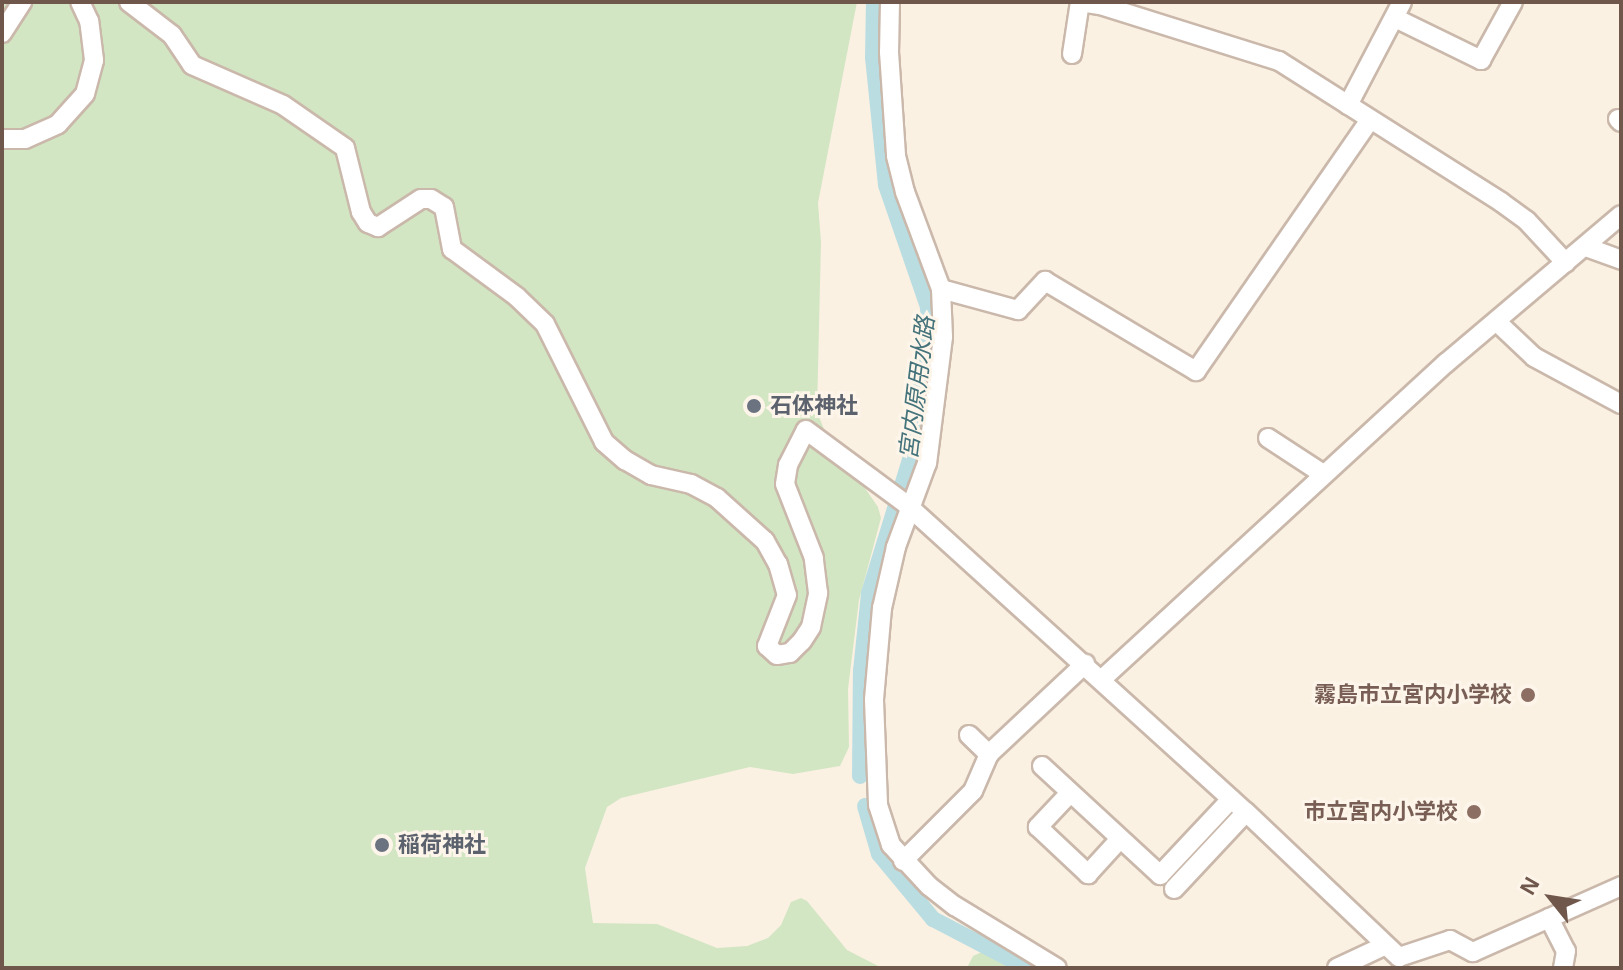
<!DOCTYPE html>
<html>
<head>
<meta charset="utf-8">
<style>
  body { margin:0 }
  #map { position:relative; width:1623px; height:970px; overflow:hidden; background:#faf1e3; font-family:Helvetica,"Noto Sans JP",sans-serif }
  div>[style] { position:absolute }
  .green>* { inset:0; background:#d3e6c3 }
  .canal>* { height:16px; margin:-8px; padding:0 8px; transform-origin:8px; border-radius:8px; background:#badde2 }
  .roads { filter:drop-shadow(2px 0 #cab8ab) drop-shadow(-2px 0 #cab8ab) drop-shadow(0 2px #cab8ab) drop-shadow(0 -2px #cab8ab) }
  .minor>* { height:18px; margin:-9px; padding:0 9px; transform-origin:9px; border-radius:9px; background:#fff }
  .dots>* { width:22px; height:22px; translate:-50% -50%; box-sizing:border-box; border:4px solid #fdf5e9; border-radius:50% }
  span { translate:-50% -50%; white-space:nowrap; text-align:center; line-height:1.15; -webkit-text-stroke:6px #fdf5e9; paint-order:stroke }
  .worship-label { font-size:22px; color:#5b616d; font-weight:700 }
  .left { translate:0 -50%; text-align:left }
  .education-label { font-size:22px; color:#785e54; font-weight:700 }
  .right { translate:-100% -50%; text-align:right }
  .water-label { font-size:24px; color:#44737b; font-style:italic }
  .frame { position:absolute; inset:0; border:4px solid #70574b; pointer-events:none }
  .north { position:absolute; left:1511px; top:858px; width:80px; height:80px; -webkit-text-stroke:6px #fdf5e9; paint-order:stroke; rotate:300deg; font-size:22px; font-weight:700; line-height:32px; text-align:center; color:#70574b }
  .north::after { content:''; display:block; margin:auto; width:28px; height:36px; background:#70574b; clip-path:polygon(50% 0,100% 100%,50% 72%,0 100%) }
</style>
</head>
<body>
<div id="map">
  <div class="green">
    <div style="clip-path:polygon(2px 2px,857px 2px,818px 203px,821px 242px,817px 412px,824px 429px,878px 507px,881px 518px,859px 600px,848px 689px,849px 747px,840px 766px,793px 774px,750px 767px,621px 798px,607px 807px,585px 868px,593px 923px,657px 924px,717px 948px,747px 946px,768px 938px,781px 925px,791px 902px,801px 898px,807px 901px,847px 950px,882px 968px,2px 968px)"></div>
    <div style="clip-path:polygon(984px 951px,1016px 968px,967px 968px,973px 956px)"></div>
  </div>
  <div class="canal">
    <div style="left:860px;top:776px;width:105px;rotate:-89.5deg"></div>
    <div style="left:861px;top:671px;width:78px;rotate:-84.1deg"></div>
    <div style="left:869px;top:593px;width:146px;rotate:-72.9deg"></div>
    <div style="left:912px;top:453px;width:120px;rotate:-81.9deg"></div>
    <div style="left:929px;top:334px;width:27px;rotate:-92deg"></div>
    <div style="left:928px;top:307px;width:129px;rotate:-109deg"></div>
    <div style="left:886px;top:185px;width:128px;rotate:-95.8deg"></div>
    <div style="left:873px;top:58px;width:56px;rotate:-89deg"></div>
    <div style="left:865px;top:806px;width:50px;rotate:73.7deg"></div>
    <div style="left:879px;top:854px;width:85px;rotate:50.3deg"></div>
    <div style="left:933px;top:919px;width:106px;rotate:27.5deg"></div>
  </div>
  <div class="roads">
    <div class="minor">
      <div style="left:129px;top:2px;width:54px;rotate:37.5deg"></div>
      <div style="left:172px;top:35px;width:36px;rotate:56deg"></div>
      <div style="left:192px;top:65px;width:99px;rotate:23.7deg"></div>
      <div style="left:283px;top:105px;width:75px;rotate:34.7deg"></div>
      <div style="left:345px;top:148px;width:66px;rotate:76deg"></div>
      <div style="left:361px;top:212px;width:13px;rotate:58deg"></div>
      <div style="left:368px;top:223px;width:11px;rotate:22deg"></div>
      <div style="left:378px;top:227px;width:51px;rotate:-33.1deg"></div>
      <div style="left:421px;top:199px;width:10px"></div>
      <div style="left:431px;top:199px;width:15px;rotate:32deg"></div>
      <div style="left:444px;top:207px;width:43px;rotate:79.2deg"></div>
      <div style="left:452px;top:249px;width:81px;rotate:36.4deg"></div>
      <div style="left:517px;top:297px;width:39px;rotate:44deg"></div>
      <div style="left:545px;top:324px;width:132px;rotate:63.4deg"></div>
      <div style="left:604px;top:442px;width:28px;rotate:41deg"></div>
      <div style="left:625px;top:460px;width:30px;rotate:30deg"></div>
      <div style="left:651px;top:475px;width:41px;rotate:12.7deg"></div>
      <div style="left:691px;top:484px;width:30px;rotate:28deg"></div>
      <div style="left:717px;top:498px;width:64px;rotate:41.9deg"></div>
      <div style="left:765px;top:541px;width:26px;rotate:61deg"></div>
      <div style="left:778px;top:564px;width:32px;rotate:74deg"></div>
      <div style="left:787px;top:595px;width:55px;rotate:111.4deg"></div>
      <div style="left:767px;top:646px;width:13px;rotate:42deg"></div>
      <div style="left:777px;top:655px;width:13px;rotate:-9deg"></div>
      <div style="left:790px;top:653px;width:17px;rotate:-45deg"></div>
      <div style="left:802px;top:641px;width:17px;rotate:-57deg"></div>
      <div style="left:811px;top:627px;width:35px;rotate:-78deg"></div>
      <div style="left:818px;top:593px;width:35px;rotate:-97deg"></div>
      <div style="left:814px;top:558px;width:79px;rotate:-111.4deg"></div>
      <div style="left:785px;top:484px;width:19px;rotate:-81deg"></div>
      <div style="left:788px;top:465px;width:39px;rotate:-63deg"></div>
      <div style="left:806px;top:430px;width:124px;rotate:36.5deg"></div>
      <div style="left:906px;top:504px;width:459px;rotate:42.2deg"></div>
      <div style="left:1246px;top:812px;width:211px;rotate:43.5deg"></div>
      <div style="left:1399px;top:957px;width:54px;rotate:-18.4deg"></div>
      <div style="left:1450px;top:940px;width:26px;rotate:28deg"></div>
      <div style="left:1473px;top:952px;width:162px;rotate:-24deg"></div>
      <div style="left:890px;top:2px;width:50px;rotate:91.1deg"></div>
      <div style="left:889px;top:52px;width:104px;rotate:86.1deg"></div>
      <div style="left:896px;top:156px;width:37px;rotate:76deg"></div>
      <div style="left:905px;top:192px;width:103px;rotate:69.6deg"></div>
      <div style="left:941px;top:289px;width:48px;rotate:87.6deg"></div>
      <div style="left:943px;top:337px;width:127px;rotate:97.2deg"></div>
      <div style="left:927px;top:463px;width:90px;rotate:110.3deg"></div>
      <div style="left:896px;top:547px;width:63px;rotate:102.9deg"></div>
      <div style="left:882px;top:608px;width:92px;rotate:95deg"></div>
      <div style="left:874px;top:700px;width:105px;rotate:87.8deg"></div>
      <div style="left:878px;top:805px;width:42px;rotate:72deg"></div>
      <div style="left:891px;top:845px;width:56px;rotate:47.2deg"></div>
      <div style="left:929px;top:886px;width:33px;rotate:38deg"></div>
      <div style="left:955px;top:906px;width:119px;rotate:31.3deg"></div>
      <div style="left:1080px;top:2px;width:20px;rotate:9deg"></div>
      <div style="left:1100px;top:5px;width:188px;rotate:17.4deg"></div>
      <div style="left:1279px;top:61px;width:263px;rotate:32.4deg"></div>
      <div style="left:1501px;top:202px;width:32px;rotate:36deg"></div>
      <div style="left:1527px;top:221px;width:57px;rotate:47.1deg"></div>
      <div style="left:1395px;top:18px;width:96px;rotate:26deg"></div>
      <div style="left:1481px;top:60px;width:66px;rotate:-61.1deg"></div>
      <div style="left:2px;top:33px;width:37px;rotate:-57deg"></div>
      <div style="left:1072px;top:54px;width:53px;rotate:-81.3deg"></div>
      <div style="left:1348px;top:105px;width:116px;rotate:-62.3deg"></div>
      <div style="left:1618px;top:119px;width:4px;rotate:45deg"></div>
      <div style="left:2px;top:139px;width:23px"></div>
      <div style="left:25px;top:139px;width:36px;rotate:-24deg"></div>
      <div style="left:58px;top:124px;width:40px;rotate:-48deg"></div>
      <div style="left:85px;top:94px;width:35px;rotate:-75deg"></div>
      <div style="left:94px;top:60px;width:39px;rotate:-97deg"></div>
      <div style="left:89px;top:21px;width:21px;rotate:-115deg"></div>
      <div style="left:1586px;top:247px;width:37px;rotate:20deg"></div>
      <div style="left:941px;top:289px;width:80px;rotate:15.3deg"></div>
      <div style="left:1018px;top:310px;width:40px;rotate:-47deg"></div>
      <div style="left:1045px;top:281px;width:176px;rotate:30.8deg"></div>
      <div style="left:1196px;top:371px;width:305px;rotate:-55.3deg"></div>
      <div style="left:1497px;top:322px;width:51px;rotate:43.4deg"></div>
      <div style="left:1534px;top:357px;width:99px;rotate:28.4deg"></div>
      <div style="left:1268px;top:438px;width:66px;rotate:33.2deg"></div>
      <div style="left:1101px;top:680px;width:469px;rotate:-42.6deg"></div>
      <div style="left:1446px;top:363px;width:229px;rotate:-40.2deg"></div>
      <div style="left:969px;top:735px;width:28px;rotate:44deg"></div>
      <div style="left:1042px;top:766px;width:161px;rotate:42.7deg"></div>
      <div style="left:1160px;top:875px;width:104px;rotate:-46.9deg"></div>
      <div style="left:1070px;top:793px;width:47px;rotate:133.3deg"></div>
      <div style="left:1038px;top:827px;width:69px;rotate:43.2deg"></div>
      <div style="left:1088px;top:874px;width:47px;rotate:-47.6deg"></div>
      <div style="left:903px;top:861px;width:99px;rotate:-45deg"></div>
      <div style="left:973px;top:791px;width:40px;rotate:-66.6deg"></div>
      <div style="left:989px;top:754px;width:132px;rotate:-43.2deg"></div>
      <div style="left:1174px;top:889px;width:105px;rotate:-46.9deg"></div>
      <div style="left:1549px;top:918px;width:37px;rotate:63deg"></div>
      <div style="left:1566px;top:951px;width:17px;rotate:100deg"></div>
      <div style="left:1337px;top:968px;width:52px;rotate:-25.1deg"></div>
    </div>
  </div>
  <div class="dots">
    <div style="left:754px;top:406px;background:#6b7280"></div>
    <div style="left:1528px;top:695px;background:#8d6e63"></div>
    <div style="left:1474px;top:812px;background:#8d6e63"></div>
    <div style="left:382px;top:845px;background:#6b7280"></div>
  </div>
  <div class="worship-label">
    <span class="left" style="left:770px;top:406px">石体神社</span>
    <span class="left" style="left:398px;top:845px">稲荷神社</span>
  </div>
  <div class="education-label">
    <span class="right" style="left:1512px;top:695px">霧島市立宮内小学校</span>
    <span class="right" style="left:1458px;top:812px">市立宮内小学校</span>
  </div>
  <div class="water-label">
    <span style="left:917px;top:388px;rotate:-83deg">宮内原用水路</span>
  </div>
  <div class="frame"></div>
  <div class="north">N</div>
</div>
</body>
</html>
